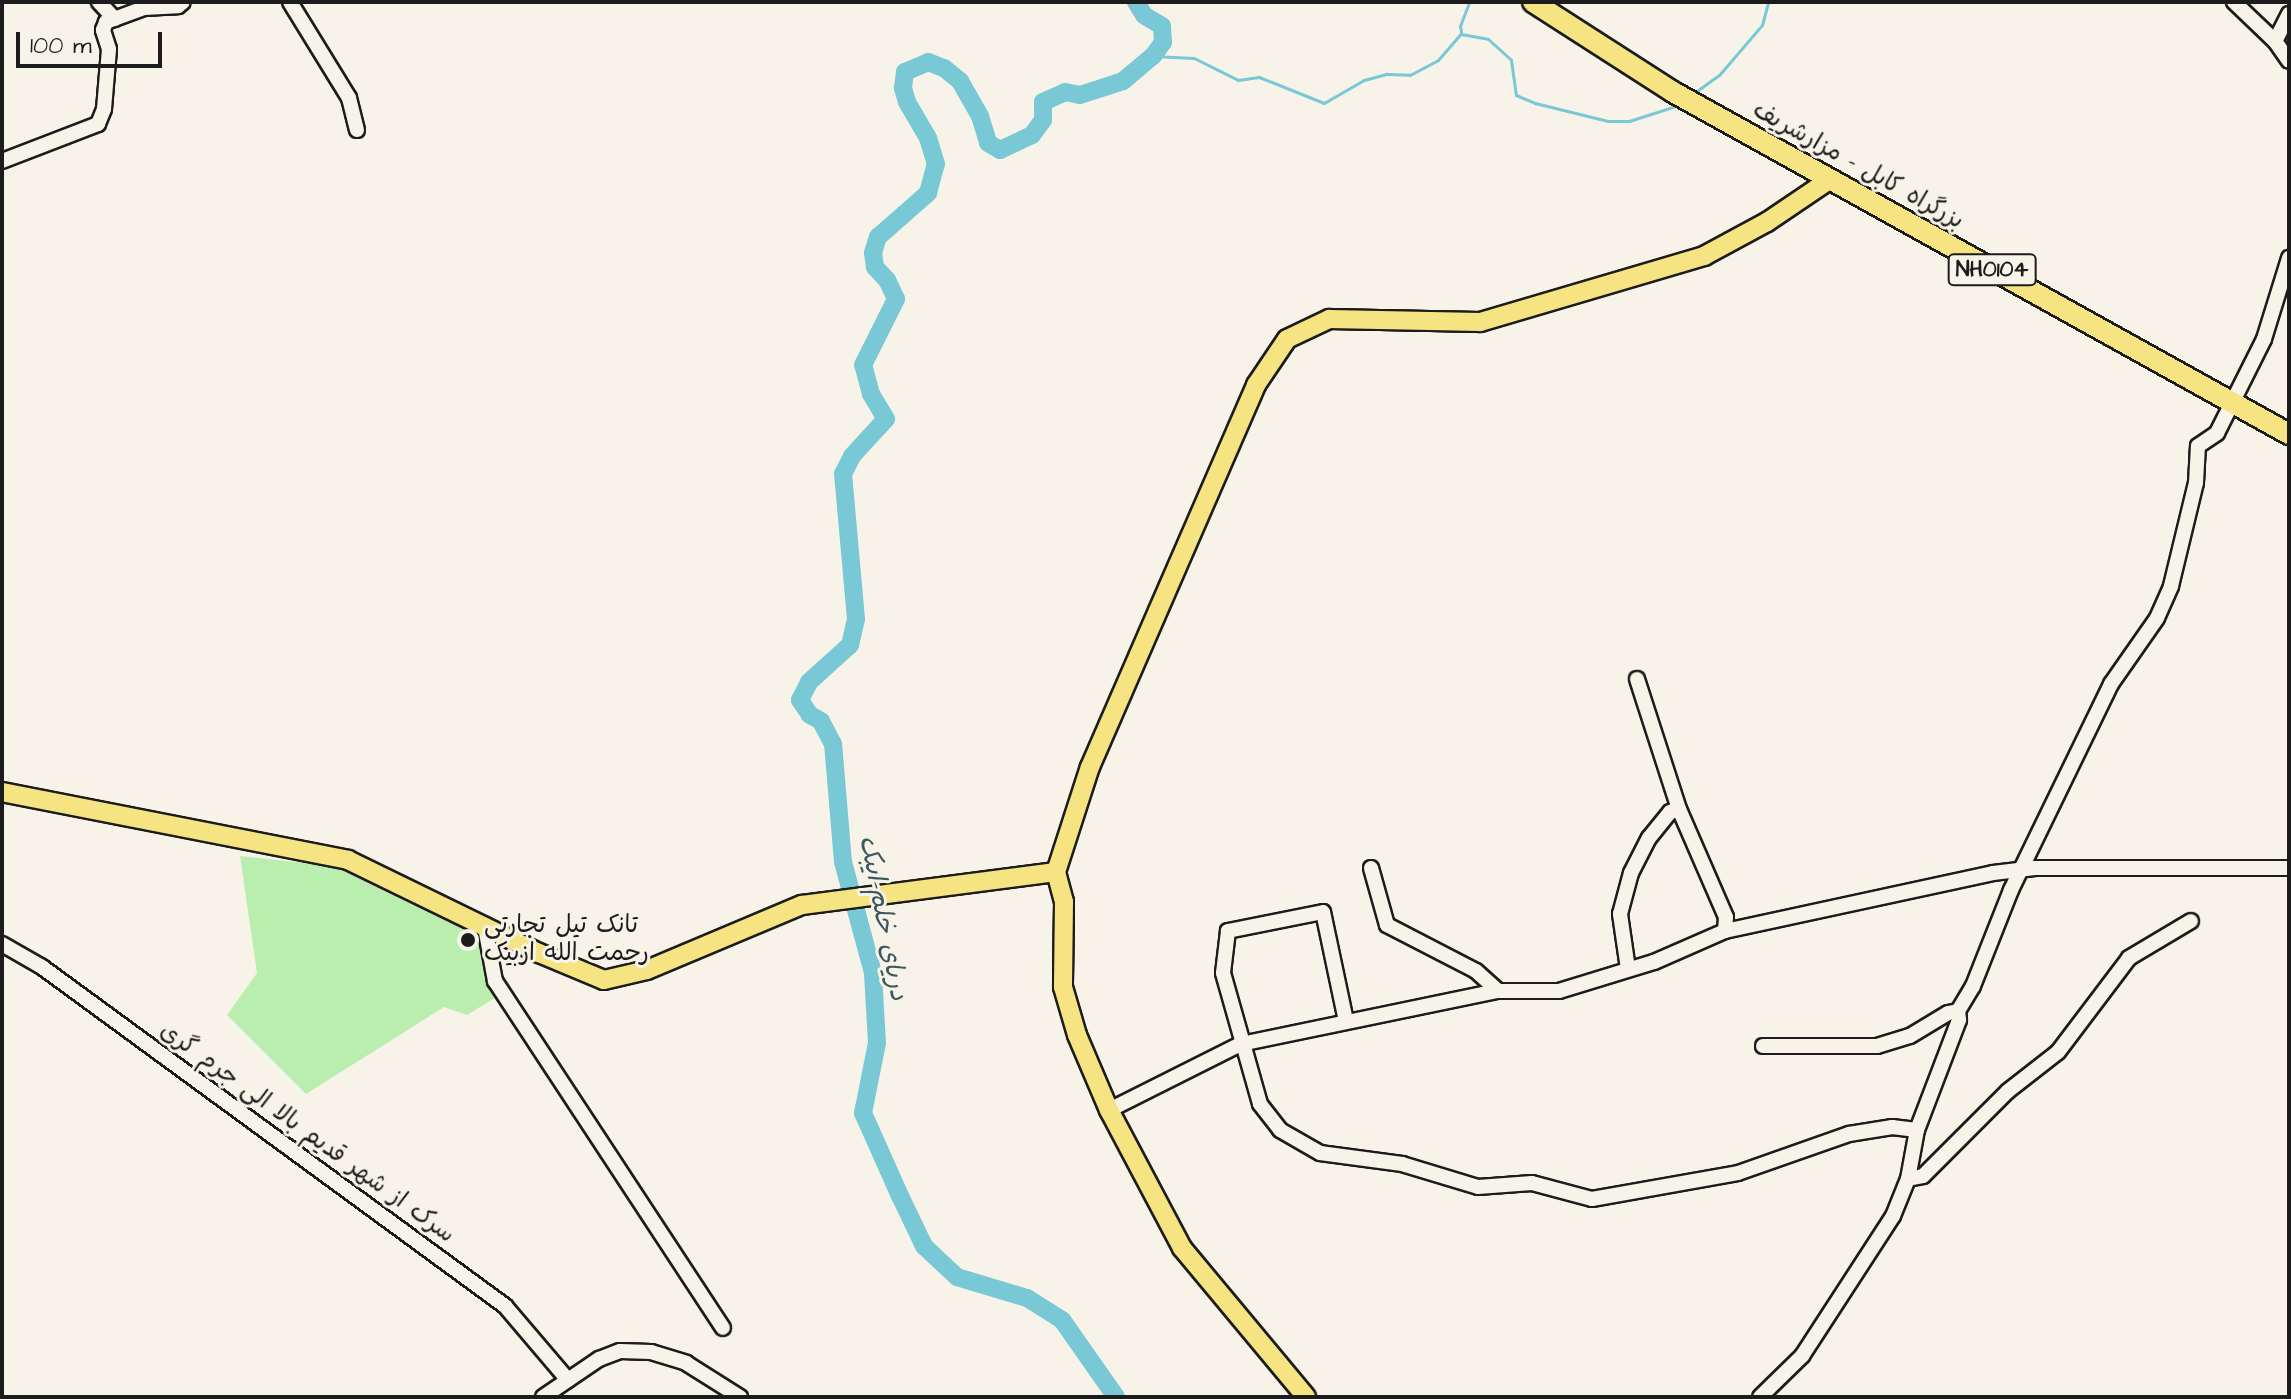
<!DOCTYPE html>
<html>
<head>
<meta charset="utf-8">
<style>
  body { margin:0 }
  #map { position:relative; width:2291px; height:1399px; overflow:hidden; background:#f7f3e8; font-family:"Architects Daughter","Playpen Sans Arabic",sans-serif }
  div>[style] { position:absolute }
  .green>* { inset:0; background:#baeeae }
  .stream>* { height:3px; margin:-1.5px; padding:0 1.5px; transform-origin:1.5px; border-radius:1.5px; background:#79c8d6 }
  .river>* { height:18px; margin:-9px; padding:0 9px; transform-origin:9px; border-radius:9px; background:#79c8d6 }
  .roads { filter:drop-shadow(2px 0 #1c1c1c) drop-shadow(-2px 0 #1c1c1c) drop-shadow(0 2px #1c1c1c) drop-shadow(0 -2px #1c1c1c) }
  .minor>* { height:14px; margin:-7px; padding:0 7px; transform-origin:7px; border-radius:7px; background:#f7f3e8 }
  .major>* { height:18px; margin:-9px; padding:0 9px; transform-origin:9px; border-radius:9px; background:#f6e381 }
  .highway>* { height:20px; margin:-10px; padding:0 10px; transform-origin:10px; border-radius:10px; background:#f6e381 }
  .dots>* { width:22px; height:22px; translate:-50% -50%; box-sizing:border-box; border:4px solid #f7f3e8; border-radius:50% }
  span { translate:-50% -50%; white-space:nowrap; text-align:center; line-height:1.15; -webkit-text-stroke:6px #f7f3e8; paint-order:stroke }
  .shield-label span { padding:2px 6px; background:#f7f3e8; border:2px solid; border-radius:6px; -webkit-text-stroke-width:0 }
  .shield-label { font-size:22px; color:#1c1c1c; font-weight:700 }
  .street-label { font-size:24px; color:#1c1c1c }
  .poi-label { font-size:24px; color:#1c1c1c }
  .left { translate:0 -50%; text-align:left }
  .water-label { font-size:26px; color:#3d585d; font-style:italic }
  .frame { position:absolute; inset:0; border:4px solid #1c1c1c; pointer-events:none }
  .scale { position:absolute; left:16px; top:32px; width:146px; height:36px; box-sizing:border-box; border:4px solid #1c1c1c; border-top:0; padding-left:10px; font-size:24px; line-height:28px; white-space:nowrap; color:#1c1c1c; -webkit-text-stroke:6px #f7f3e8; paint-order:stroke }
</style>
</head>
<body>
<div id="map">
  <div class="green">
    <div style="clip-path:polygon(240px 856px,333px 866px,489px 942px,498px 996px,467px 1015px,444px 1007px,306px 1094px,227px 1015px,257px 973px)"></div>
  </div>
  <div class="stream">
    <div style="left:1285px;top:2px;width:13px"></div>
    <div style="left:1461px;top:32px;width:6px;rotate:-99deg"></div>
    <div style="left:1460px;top:26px;width:26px;rotate:-69deg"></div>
    <div style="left:1153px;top:56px;width:41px;rotate:2.8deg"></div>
    <div style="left:1194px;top:58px;width:49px;rotate:26.6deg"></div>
    <div style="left:1238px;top:80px;width:21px;rotate:-8deg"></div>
    <div style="left:1259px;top:77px;width:70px;rotate:21.8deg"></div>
    <div style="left:1324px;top:103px;width:46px;rotate:-29.9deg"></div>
    <div style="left:1364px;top:80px;width:24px;rotate:-15deg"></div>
    <div style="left:1387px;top:74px;width:23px;rotate:2deg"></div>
    <div style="left:1410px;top:75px;width:32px;rotate:-28deg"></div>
    <div style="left:1438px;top:60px;width:35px;rotate:-49deg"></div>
    <div style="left:1461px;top:34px;width:27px;rotate:10deg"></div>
    <div style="left:1488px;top:39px;width:31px;rotate:42deg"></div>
    <div style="left:1511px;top:60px;width:35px;rotate:82deg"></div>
    <div style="left:1516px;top:95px;width:21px;rotate:23deg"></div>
    <div style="left:1535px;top:103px;width:75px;rotate:13.9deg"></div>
    <div style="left:1608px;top:121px;width:21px"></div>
    <div style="left:1629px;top:121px;width:52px;rotate:-17.7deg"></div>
    <div style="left:1694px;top:93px;width:32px;rotate:-36deg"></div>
    <div style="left:1720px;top:74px;width:65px;rotate:-49.4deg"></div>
    <div style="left:1762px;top:25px;width:24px;rotate:-75deg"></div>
  </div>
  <div class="river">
    <div style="left:1116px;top:1397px;width:94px;rotate:-125deg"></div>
    <div style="left:1062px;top:1320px;width:41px;rotate:-147.8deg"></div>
    <div style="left:1027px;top:1298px;width:73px;rotate:-163.3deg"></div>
    <div style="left:957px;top:1277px;width:45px;rotate:-136.8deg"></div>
    <div style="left:924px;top:1246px;width:55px;rotate:-115.6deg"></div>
    <div style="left:900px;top:1196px;width:91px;rotate:-114deg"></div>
    <div style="left:863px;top:1113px;width:71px;rotate:-78.7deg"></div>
    <div style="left:877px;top:1043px;width:70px;rotate:-93.3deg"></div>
    <div style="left:873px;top:973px;width:115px;rotate:-105.1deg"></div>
    <div style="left:843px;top:862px;width:118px;rotate:-94.8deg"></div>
    <div style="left:833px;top:744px;width:26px;rotate:-118deg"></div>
    <div style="left:821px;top:721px;width:13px;rotate:-151deg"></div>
    <div style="left:810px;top:715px;width:18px;rotate:-124deg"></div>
    <div style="left:800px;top:700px;width:20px;rotate:-63deg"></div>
    <div style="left:809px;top:682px;width:55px;rotate:-42.1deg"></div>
    <div style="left:850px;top:645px;width:27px;rotate:-77deg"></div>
    <div style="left:856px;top:619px;width:146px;rotate:-95.1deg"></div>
    <div style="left:843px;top:474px;width:20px;rotate:-63deg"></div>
    <div style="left:852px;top:456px;width:50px;rotate:-47.4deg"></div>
    <div style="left:886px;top:419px;width:29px;rotate:-121deg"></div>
    <div style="left:871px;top:394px;width:30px;rotate:-105deg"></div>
    <div style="left:863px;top:365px;width:74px;rotate:-63.4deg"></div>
    <div style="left:896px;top:299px;width:21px;rotate:-115deg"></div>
    <div style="left:887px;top:280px;width:18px;rotate:-133deg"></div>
    <div style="left:875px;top:267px;width:14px;rotate:-98deg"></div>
    <div style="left:873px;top:253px;width:17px;rotate:-73deg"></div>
    <div style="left:878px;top:237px;width:67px;rotate:-41.3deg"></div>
    <div style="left:928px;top:193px;width:30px;rotate:-75deg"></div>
    <div style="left:936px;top:164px;width:27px;rotate:-107deg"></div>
    <div style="left:928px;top:138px;width:42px;rotate:-120.3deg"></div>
    <div style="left:907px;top:102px;width:15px;rotate:-106deg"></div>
    <div style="left:903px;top:88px;width:16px;rotate:-83deg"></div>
    <div style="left:905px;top:72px;width:25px;rotate:-23deg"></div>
    <div style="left:928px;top:62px;width:17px;rotate:21deg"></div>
    <div style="left:944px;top:68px;width:21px;rotate:39deg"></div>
    <div style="left:960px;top:81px;width:40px;rotate:60.3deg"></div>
    <div style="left:980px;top:116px;width:28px;rotate:73deg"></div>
    <div style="left:988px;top:143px;width:14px;rotate:30deg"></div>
    <div style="left:1000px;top:150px;width:35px;rotate:-25deg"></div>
    <div style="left:1032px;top:135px;width:19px;rotate:-54deg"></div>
    <div style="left:1043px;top:120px;width:18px;rotate:-90deg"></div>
    <div style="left:1043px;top:102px;width:24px;rotate:-24deg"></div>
    <div style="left:1065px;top:92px;width:15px;rotate:11deg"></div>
    <div style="left:1080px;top:95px;width:45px;rotate:-18deg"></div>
    <div style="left:1123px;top:81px;width:39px;rotate:-40deg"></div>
    <div style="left:1153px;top:56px;width:17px;rotate:-54deg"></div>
    <div style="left:1163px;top:42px;width:16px;rotate:-94deg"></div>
    <div style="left:1162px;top:26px;width:21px;rotate:-149deg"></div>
    <div style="left:1144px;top:15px;width:15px;rotate:-122deg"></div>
  </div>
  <div class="roads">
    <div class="minor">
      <div style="left:99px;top:2px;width:23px;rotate:47deg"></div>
      <div style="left:290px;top:2px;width:113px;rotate:58.4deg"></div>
      <div style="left:349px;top:98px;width:33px;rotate:76deg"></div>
      <div style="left:2234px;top:2px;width:57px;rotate:43.6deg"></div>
      <div style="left:2289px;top:14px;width:30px;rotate:117deg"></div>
      <div style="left:2275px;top:41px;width:24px;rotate:55deg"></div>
      <div style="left:2px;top:161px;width:103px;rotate:-21.1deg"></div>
      <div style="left:98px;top:124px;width:16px;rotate:-68deg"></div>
      <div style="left:104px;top:109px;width:60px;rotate:-85.2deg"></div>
      <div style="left:109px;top:49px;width:20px;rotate:-108deg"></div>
      <div style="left:103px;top:30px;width:9px;rotate:-69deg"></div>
      <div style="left:106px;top:22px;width:40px;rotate:-20.2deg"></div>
      <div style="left:144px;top:8px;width:34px;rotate:-3deg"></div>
      <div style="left:178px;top:6px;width:6px;rotate:-39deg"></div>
      <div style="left:1637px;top:679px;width:137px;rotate:72.1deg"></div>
      <div style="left:1679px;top:809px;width:118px;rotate:66.5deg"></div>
      <div style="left:1726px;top:917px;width:14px;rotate:94deg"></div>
      <div style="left:1371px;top:868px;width:59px;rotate:74.3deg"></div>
      <div style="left:1387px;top:925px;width:100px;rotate:27.3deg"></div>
      <div style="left:1476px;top:971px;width:30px;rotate:42deg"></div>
      <div style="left:485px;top:927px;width:55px;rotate:79.5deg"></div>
      <div style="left:495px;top:981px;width:415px;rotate:56.7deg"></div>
      <div style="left:2px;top:944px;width:46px;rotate:29.9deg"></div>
      <div style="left:42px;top:967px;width:574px;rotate:36.21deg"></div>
      <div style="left:505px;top:1306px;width:97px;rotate:49.6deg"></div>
      <div style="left:1628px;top:969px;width:56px;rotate:-98.3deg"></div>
      <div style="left:1620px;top:914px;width:42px;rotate:-75deg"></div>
      <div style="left:1631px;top:873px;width:39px;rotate:-63deg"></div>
      <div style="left:1649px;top:838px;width:33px;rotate:-51deg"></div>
      <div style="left:1670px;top:812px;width:9px;rotate:-18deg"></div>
      <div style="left:1346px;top:1021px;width:111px;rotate:-101.9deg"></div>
      <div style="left:1323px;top:912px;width:97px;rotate:168.7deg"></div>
      <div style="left:1228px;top:931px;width:42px;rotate:96.8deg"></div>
      <div style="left:1223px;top:973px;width:136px;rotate:74.2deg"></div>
      <div style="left:1260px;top:1104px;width:33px;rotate:52deg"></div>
      <div style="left:1280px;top:1130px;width:46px;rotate:29.9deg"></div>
      <div style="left:1320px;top:1153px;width:83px;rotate:7.6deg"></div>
      <div style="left:1402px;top:1164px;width:79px;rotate:16.8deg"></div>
      <div style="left:1478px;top:1187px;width:54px;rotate:-4.2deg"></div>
      <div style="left:1532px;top:1183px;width:62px;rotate:14.9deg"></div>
      <div style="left:1592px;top:1199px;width:148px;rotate:-10.1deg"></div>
      <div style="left:1738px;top:1173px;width:118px;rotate:-19.4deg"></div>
      <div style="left:1849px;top:1134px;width:44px;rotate:-9.2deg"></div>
      <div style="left:1892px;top:1127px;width:25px;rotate:7deg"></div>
      <div style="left:1763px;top:1046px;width:114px"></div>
      <div style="left:1877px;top:1046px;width:34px;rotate:-17deg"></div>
      <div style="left:1910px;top:1036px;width:44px;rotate:-31.2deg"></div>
      <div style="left:1948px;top:1013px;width:10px;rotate:-11deg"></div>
      <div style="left:1109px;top:1110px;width:148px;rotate:-26.6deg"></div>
      <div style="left:1241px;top:1044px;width:262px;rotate:-11.7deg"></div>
      <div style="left:1498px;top:991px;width:61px"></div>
      <div style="left:1559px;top:991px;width:99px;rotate:-17deg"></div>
      <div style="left:1654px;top:962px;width:77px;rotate:-23.6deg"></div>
      <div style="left:1725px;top:931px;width:274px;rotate:-12.2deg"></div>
      <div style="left:1993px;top:873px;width:42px;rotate:-6.8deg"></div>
      <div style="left:2035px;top:868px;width:254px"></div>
      <div style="left:1908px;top:1179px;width:15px;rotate:-11deg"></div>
      <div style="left:1923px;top:1176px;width:120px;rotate:-45deg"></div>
      <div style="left:2008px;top:1091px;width:63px;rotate:-38deg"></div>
      <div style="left:2058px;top:1052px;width:118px;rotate:-52.9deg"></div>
      <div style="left:2129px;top:958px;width:72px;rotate:-30.8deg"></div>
      <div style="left:543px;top:1397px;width:68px;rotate:-34.2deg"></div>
      <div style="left:599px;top:1359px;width:22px;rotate:-21deg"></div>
      <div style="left:620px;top:1351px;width:31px;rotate:2deg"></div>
      <div style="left:651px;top:1352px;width:37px;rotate:17deg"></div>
      <div style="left:686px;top:1363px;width:64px;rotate:32.2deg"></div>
      <div style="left:1760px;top:1397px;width:59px;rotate:-44.3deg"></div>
      <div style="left:1802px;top:1356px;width:167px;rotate:-57deg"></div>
      <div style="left:1893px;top:1216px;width:40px;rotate:-68deg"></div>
      <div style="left:1908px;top:1179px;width:50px;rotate:-79.6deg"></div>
      <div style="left:1917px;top:1130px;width:118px;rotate:-69.1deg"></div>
      <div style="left:1959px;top:1020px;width:9px;rotate:-96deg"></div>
      <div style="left:1958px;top:1011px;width:29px;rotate:-59deg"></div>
      <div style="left:1973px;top:986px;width:103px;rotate:-68.4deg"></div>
      <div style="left:2011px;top:890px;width:229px;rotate:-64.1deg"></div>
      <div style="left:2111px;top:684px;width:80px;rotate:-55.1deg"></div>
      <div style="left:2157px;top:618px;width:35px;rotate:-66deg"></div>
      <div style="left:2171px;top:586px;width:106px;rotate:-76.4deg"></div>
      <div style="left:2196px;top:483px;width:37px;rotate:-87deg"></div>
      <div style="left:2198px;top:446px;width:23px;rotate:-34deg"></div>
      <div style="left:2217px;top:433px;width:105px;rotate:-63.4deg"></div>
      <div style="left:2264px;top:339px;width:85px;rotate:-72.8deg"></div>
    </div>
    <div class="major">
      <div style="left:2px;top:792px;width:353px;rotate:11.1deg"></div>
      <div style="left:348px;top:860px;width:212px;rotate:26deg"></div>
      <div style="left:539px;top:953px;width:70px;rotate:22.6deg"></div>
      <div style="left:604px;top:980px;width:44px;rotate:-13.1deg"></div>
      <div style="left:647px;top:970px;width:168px;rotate:-22.8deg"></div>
      <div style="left:802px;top:905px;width:256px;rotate:-7.4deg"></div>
      <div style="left:1056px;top:872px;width:31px;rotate:75deg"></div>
      <div style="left:1064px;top:902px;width:85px;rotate:90.7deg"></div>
      <div style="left:1063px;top:987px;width:50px;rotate:73.7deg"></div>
      <div style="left:1077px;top:1035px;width:82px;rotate:66.9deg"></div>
      <div style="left:1109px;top:1110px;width:156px;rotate:62.1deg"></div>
      <div style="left:1182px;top:1248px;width:194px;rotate:50.2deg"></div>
      <div style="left:1056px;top:872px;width:110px;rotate:-72.1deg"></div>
      <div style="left:1090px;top:767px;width:417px;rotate:-66.5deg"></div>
      <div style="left:1256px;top:385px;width:55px;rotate:-56deg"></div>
      <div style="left:1287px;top:339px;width:47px;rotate:-25.5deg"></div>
      <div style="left:1329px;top:319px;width:151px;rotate:1.1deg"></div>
      <div style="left:1480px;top:322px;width:234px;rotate:-16.4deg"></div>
      <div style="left:1704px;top:256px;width:72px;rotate:-28.4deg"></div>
      <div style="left:1767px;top:222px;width:75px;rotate:-34.1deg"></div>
    </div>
    <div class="highway">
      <div style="left:1533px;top:2px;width:166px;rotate:32.7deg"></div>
      <div style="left:1673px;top:92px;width:705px;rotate:29.04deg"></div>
    </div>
  </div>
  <div class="dots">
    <div style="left:468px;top:940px;background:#1c1c1c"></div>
  </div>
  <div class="shield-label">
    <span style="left:1992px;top:270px">NH0104</span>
  </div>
  <div class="street-label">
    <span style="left:1858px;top:166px;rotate:29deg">بزرگراه کابل - مزارشریف</span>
    <span style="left:307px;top:1133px;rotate:36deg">سرک از شهر قدیم بالا الی جرم گری</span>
  </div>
  <div class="poi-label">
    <span class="left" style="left:484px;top:940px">تانک تیل تجارتی<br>رحمت الله ازبیک</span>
  </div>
  <div class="water-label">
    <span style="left:883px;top:918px;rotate:79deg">دریای خلم-ایبک</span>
  </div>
  <div class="frame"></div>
  <div class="scale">100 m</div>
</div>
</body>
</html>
